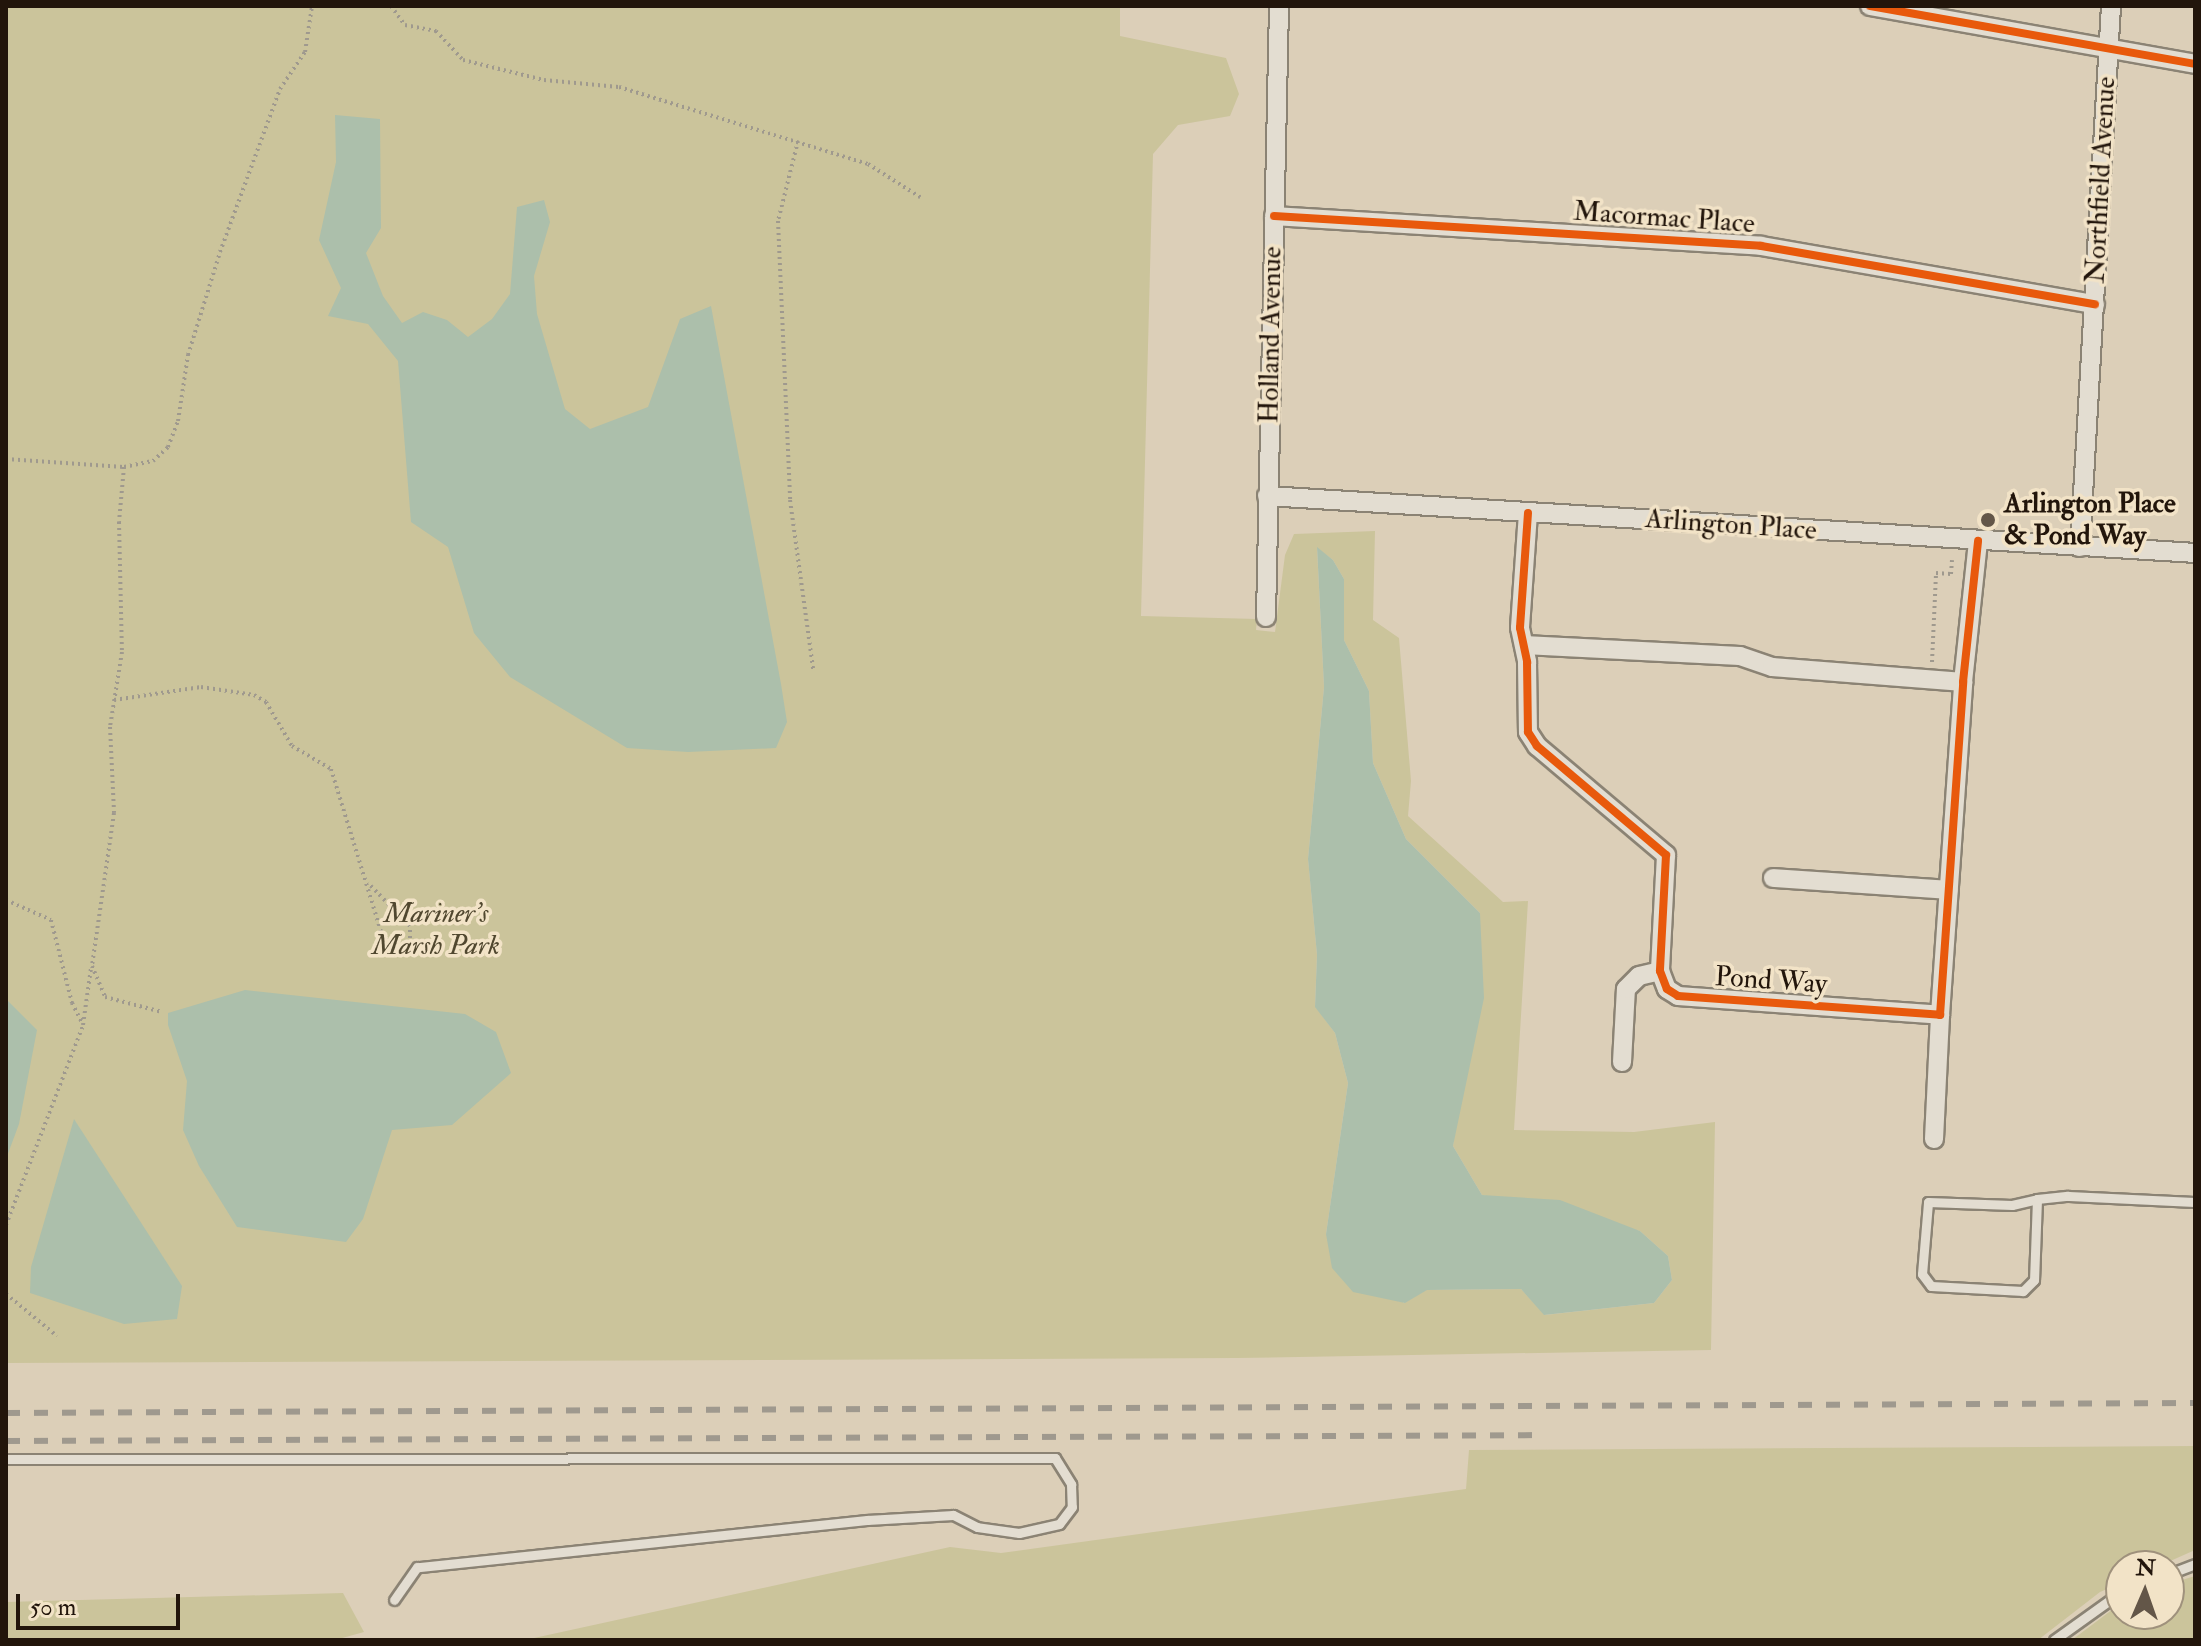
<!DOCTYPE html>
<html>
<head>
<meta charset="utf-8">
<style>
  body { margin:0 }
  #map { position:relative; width:2201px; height:1646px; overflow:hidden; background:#dccfb8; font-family:"IM FELL Double Pica",serif }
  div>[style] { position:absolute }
  .green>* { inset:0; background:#cbc49b }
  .water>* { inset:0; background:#acbfab }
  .path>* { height:4px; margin-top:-2px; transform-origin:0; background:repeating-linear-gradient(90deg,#9f998e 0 2px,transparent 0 6px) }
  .roads { filter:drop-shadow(2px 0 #8b8374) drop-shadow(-2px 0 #8b8374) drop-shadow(0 2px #8b8374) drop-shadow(0 -2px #8b8374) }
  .lane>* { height:9px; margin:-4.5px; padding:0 4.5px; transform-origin:4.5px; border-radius:4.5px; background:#e3ddd1 }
  .street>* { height:18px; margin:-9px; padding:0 9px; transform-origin:9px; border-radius:9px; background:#e3ddd1 }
  .rail>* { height:6px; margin-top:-3px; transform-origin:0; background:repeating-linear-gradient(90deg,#9f998e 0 14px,transparent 0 28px) }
  .cycleway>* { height:8px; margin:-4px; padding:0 4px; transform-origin:4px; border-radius:4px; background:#e8590c }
  .dots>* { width:22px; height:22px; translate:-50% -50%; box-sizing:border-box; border:4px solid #f2e3c7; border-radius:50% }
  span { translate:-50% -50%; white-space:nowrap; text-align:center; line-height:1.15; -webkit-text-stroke:7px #f2e3c7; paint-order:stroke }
  .street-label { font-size:28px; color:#22150b }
  .poi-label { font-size:28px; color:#22150b; font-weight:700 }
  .left { translate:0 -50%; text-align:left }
  .park-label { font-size:28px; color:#50472f; font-style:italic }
  .frame { position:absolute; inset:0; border:8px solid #22150b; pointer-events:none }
  .north { position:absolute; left:2105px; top:1550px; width:80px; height:80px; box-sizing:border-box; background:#f2e3c7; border:2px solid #9f917c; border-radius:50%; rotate:2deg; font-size:22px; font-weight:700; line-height:32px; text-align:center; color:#22150b }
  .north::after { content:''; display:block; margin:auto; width:28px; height:36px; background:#635648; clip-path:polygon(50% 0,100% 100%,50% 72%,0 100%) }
  .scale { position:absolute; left:16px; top:1594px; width:164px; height:36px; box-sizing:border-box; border:4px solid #22150b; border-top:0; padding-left:10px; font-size:24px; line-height:28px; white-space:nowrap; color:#22150b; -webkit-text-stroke:6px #f2e3c7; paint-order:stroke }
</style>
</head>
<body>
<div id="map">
  <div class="green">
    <div style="clip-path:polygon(evenodd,6px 6px,1120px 6px,1120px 36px,1226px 58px,1239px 94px,1230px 116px,1178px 125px,1153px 154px,1141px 616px,1257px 619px,1256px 630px,1275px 632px,1285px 555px,1294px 534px,1375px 531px,1373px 620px,1399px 638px,1411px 781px,1408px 816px,1503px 902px,1528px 901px,1514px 1130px,1634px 1132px,1715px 1122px,1711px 1350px,1236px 1358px,6px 1363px,6px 6px,1317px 548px,1333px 560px,1344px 579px,1344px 640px,1369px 691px,1373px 763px,1406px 839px,1480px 913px,1453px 1146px,1482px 1195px,1640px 1231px,1668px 1256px,1672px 1280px,1654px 1303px,1545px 1315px,1521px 1289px,1426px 1290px,1404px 1303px,1326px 1234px,1348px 1083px,1335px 1033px,1315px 1006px,1317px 955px,1308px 859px,1324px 687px,1317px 548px)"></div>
    <div style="clip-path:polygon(2195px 1446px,2195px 1550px,2159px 1566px,2121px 1566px,2121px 1583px,2100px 1592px,2038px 1640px,525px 1640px,950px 1547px,1001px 1553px,1466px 1489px,1469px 1450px)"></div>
    <div style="clip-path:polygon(2195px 1576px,2195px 1640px,2072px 1640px,2121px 1603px,2121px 1614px,2169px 1614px,2169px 1584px)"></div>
    <div style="clip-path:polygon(343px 1593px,364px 1632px,335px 1640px,6px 1640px,6px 1602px)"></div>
  </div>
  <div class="water">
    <div style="clip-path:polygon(335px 115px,380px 119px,381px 228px,366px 253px,383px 296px,402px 323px,423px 312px,447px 320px,468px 337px,492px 319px,510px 294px,517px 207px,544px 200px,550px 222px,534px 276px,537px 314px,565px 409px,590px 429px,648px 407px,680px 319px,711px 306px,781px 684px,787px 722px,776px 748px,688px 752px,627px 748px,510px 677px,474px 633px,448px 547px,411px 522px,398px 361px,368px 324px,328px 316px,341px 288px,319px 240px,336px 162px)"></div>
    <div style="clip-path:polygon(1317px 547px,1333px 560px,1344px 579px,1344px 640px,1369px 691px,1373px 763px,1406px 839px,1480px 913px,1484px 998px,1453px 1146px,1482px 1195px,1560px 1200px,1640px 1231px,1668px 1256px,1672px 1280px,1654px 1303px,1544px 1315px,1521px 1289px,1427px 1290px,1405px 1303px,1353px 1292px,1332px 1268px,1326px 1234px,1348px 1083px,1335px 1033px,1315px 1007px,1317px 955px,1308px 859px,1324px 687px)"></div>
    <div style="clip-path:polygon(245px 990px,465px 1014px,496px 1032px,511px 1073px,452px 1125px,392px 1130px,363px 1219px,346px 1242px,237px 1227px,199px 1166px,183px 1130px,187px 1081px,168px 1025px,168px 1013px)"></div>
    <div style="clip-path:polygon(6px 999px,37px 1030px,19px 1124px,6px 1159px)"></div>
    <div style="clip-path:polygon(74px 1119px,182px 1286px,177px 1319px,124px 1324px,30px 1293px,31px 1267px)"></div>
  </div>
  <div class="path">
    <div style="left:356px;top:6px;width:8px"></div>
    <div style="left:391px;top:6px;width:24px;rotate:54deg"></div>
    <div style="left:405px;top:25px;width:32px;rotate:11deg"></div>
    <div style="left:436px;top:31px;width:40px;rotate:47deg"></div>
    <div style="left:463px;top:60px;width:83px;rotate:13.9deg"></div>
    <div style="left:544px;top:80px;width:75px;rotate:5.3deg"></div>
    <div style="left:619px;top:87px;width:261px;rotate:17.2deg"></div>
    <div style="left:868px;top:164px;width:62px;rotate:32.4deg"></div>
    <div style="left:798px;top:141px;width:82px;rotate:104deg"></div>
    <div style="left:778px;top:221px;width:279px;rotate:87.5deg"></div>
    <div style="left:790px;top:500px;width:171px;rotate:82.2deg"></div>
    <div style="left:6px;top:459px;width:118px;rotate:3.9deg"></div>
    <div style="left:124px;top:467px;width:30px;rotate:-12deg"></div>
    <div style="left:153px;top:461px;width:21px;rotate:-43deg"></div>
    <div style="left:168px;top:447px;width:28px;rotate:-69deg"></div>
    <div style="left:178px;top:421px;width:67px;rotate:-81.4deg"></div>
    <div style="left:188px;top:355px;width:108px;rotate:-72.7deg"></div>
    <div style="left:220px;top:252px;width:174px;rotate:-69.8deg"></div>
    <div style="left:280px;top:89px;width:45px;rotate:-56deg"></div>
    <div style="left:305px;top:52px;width:47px;rotate:-81.3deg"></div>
    <div style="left:124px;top:467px;width:55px;rotate:95.2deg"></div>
    <div style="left:119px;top:522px;width:130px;rotate:88.7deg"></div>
    <div style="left:122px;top:652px;width:76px;rotate:99.1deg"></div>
    <div style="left:110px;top:727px;width:86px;rotate:87.3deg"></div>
    <div style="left:114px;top:813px;width:155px;rotate:98.2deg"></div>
    <div style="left:92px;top:966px;width:34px;rotate:67deg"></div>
    <div style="left:105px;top:997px;width:59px;rotate:14.7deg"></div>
    <div style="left:1932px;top:662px;width:89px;rotate:-87.4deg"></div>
    <div style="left:1936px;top:573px;width:15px;rotate:4deg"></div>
    <div style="left:1951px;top:574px;width:14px;rotate:-86deg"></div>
    <div style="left:114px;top:700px;width:88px;rotate:-8.5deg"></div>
    <div style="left:201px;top:687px;width:54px;rotate:8.6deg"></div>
    <div style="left:254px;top:695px;width:14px;rotate:30deg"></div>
    <div style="left:266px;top:702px;width:51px;rotate:59.4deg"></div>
    <div style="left:292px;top:746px;width:45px;rotate:30.5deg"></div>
    <div style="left:331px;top:769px;width:174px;rotate:72.9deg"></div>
    <div style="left:382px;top:935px;width:13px;rotate:45deg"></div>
    <div style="left:391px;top:944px;width:19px"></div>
    <div style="left:410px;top:944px;width:18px;rotate:-90deg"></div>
    <div style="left:410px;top:926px;width:60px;rotate:-134.3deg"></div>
    <div style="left:6px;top:900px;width:49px;rotate:24deg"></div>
    <div style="left:51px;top:920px;width:86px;rotate:75.8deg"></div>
    <div style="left:72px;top:1003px;width:22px;rotate:63deg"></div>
    <div style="left:6px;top:1225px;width:214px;rotate:-68.9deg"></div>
    <div style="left:83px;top:1025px;width:58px;rotate:-82deg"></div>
    <div style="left:6px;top:1294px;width:66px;rotate:39.5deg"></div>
  </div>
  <div class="roads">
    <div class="lane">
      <div style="left:2037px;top:1199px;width:81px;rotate:92.1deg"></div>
      <div style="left:2034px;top:1280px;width:16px;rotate:135deg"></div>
      <div style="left:2023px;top:1291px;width:92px;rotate:-176.9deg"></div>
      <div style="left:1931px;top:1286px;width:15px;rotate:-127deg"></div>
      <div style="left:1922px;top:1274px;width:72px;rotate:-85.2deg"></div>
      <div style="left:1928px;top:1202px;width:84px;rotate:2deg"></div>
      <div style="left:2012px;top:1205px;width:26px;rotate:-13deg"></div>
      <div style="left:2037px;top:1199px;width:31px;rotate:-6deg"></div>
      <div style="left:2068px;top:1196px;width:127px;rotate:2.7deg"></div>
      <div style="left:6px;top:1459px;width:1049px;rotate:-0.05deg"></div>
      <div style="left:1055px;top:1458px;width:31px;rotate:58deg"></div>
      <div style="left:1071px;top:1484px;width:23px;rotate:88deg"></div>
      <div style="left:1072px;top:1507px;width:21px;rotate:127deg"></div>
      <div style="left:1059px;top:1524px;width:41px;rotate:167.3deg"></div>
      <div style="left:1019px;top:1533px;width:42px;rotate:-171.9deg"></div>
      <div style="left:977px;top:1527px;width:27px;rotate:-153deg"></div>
      <div style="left:953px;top:1515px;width:86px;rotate:176.7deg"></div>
      <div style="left:867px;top:1520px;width:452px;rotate:174deg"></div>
      <div style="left:417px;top:1567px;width:40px;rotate:124.9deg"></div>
      <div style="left:2169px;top:1574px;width:28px;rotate:-21deg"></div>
      <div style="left:2054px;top:1640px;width:82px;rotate:-35.6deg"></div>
    </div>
    <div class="street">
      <div style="left:1870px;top:6px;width:330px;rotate:10.1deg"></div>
      <div style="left:1274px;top:216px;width:488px;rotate:3.5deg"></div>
      <div style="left:1761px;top:246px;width:339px;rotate:9.9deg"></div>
      <div style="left:1267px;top:496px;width:930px;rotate:3.51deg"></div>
      <div style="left:1528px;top:513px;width:115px;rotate:94deg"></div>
      <div style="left:1520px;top:628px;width:35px;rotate:78deg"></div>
      <div style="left:1527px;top:662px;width:70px;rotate:89.2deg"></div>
      <div style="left:1528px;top:732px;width:17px;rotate:57deg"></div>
      <div style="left:1537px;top:746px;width:169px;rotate:40.2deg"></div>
      <div style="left:1666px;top:855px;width:116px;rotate:93deg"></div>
      <div style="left:1660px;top:971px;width:19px;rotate:69deg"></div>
      <div style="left:1667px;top:989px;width:13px;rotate:32deg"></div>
      <div style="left:1678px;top:996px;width:263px;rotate:4.1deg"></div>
      <div style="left:1940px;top:1015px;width:334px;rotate:-86deg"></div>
      <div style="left:1963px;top:682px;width:142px;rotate:-83.9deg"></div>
      <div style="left:2080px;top:547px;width:542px;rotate:-86.72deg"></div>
      <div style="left:1266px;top:617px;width:611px;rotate:-88.78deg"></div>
      <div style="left:1524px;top:645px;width:216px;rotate:2.9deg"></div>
      <div style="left:1740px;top:656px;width:34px;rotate:19deg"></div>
      <div style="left:1772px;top:667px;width:192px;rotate:4.5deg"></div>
      <div style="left:1773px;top:878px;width:176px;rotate:3.9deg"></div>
      <div style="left:1622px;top:1062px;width:73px;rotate:-86.9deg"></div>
      <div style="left:1626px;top:989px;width:18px;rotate:-45deg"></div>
      <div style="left:1639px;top:976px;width:22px;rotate:-13deg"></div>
      <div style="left:1934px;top:1139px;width:124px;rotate:-87.2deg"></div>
    </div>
  </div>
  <div class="rail">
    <div style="left:6px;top:1413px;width:2189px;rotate:-0.26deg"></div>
    <div style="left:6px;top:1441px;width:1531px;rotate:-0.22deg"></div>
  </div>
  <div class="cycleway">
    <div style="left:1870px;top:6px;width:330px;rotate:10.1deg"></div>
    <div style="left:1274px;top:216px;width:488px;rotate:3.5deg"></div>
    <div style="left:1761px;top:246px;width:339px;rotate:9.9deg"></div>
    <div style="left:1528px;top:513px;width:115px;rotate:94deg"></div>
    <div style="left:1520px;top:628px;width:35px;rotate:78deg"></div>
    <div style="left:1527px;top:662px;width:70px;rotate:89.2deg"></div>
    <div style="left:1528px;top:732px;width:17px;rotate:57deg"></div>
    <div style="left:1537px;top:746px;width:169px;rotate:40.2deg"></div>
    <div style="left:1666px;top:855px;width:116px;rotate:93deg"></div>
    <div style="left:1660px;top:971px;width:19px;rotate:69deg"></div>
    <div style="left:1667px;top:989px;width:13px;rotate:32deg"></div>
    <div style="left:1678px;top:996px;width:263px;rotate:4.1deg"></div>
    <div style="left:1940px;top:1015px;width:334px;rotate:-86deg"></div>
    <div style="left:1963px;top:682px;width:142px;rotate:-83.9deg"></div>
  </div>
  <div class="dots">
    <div style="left:1988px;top:520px;background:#635648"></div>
  </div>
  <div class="street-label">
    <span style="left:2101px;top:180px;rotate:-87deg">Northfield Avenue</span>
    <span style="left:1664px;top:218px;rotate:4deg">Macormac Place</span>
    <span style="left:1271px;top:335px;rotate:-89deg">Holland Avenue</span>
    <span style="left:1731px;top:525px;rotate:4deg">Arlington Place</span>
    <span style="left:1771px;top:981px;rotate:4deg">Pond Way</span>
  </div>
  <div class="poi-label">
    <span class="left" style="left:2004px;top:520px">Arlington Place<br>&amp; Pond Way</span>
  </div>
  <div class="park-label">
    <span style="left:436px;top:930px">Mariner's<br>Marsh Park</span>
  </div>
  <div class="frame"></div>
  <div class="north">N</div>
  <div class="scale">50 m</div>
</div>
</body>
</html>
